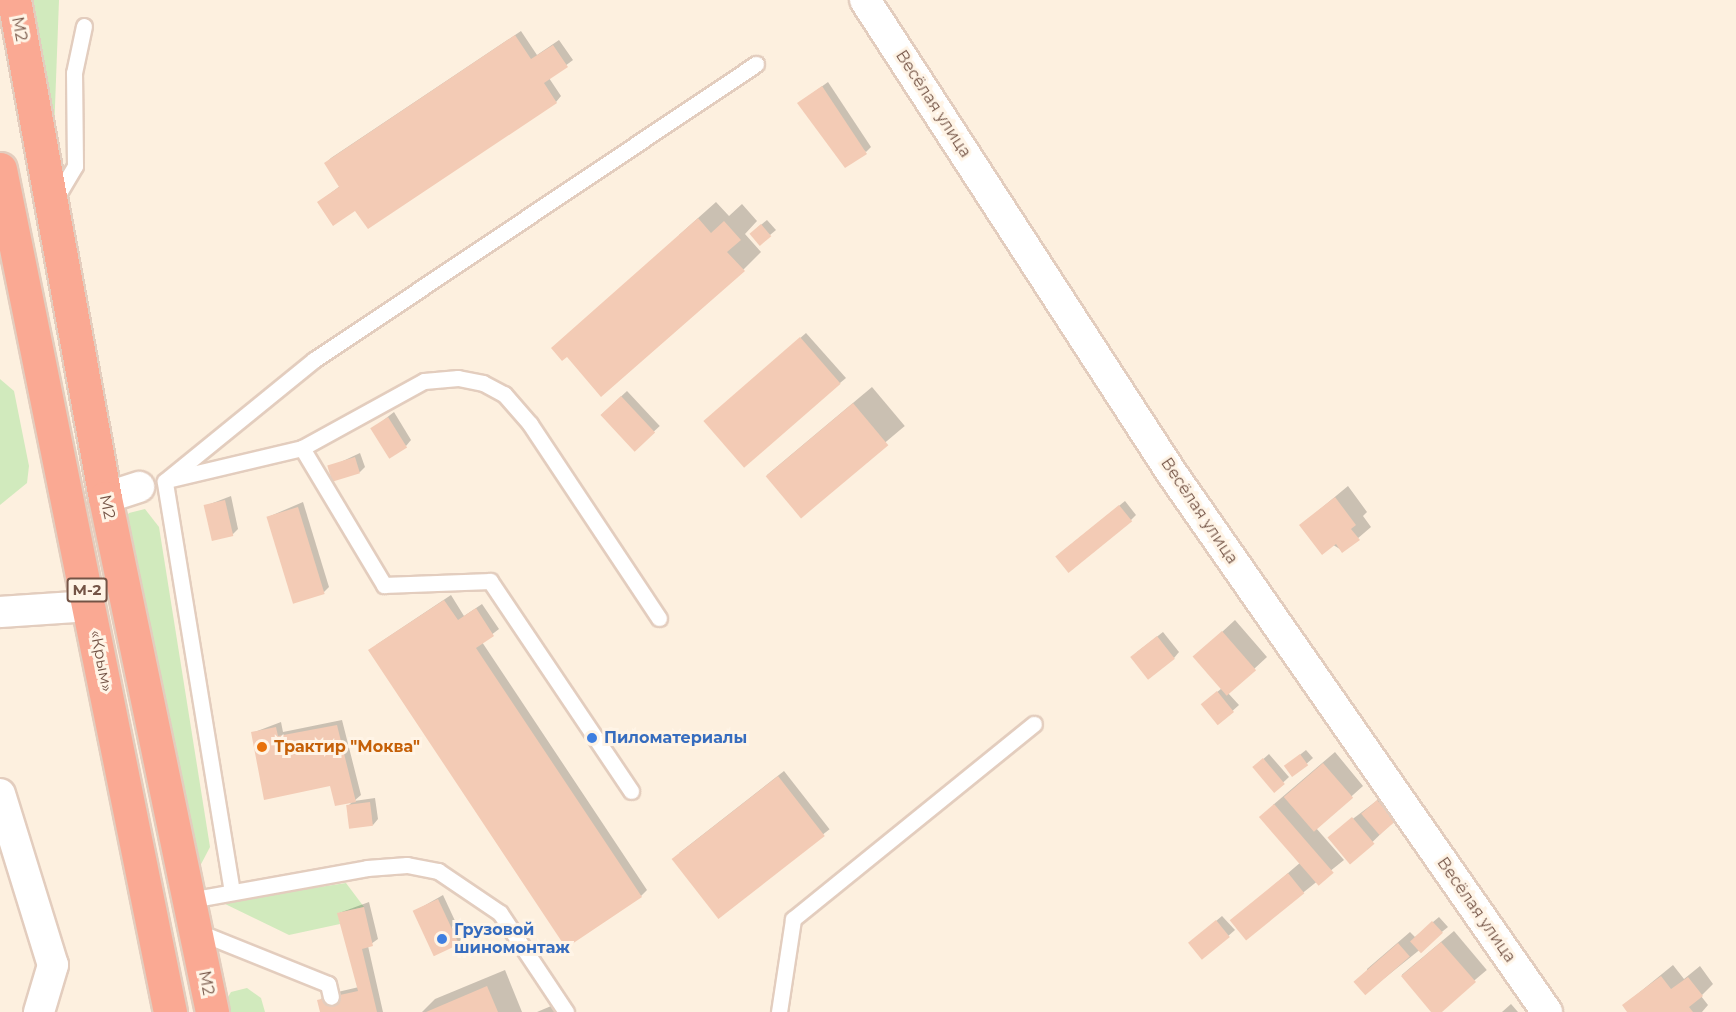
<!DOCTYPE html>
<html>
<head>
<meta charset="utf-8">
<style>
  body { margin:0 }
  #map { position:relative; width:1736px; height:1012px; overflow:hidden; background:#fdf0df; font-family:Montserrat,sans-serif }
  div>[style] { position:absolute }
  .green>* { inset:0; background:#d1eabd }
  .shadow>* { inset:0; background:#0003; transform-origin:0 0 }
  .building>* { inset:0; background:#f3cbb5; transform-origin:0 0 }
  .roads { filter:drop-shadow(2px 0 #e3cdbe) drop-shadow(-2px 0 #e3cdbe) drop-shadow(0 2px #e3cdbe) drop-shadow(0 -2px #e3cdbe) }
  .lane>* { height:15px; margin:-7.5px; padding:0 7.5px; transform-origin:7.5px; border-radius:7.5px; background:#fff }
  .street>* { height:30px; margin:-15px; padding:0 15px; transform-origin:15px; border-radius:15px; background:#fff }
  .highway>* { height:33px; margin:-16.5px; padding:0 16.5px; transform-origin:16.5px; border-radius:16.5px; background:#faa993 }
  .dots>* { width:16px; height:16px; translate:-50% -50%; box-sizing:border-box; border:3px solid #fff4e6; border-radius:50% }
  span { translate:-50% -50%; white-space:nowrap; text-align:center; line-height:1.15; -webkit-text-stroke:6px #fff4e6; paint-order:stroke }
  .shield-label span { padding:2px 4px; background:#fff4e6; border:2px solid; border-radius:4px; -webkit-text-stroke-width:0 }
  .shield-label { font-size:15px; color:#745446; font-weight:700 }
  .street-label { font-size:16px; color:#745446 }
  .shop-label { font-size:16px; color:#366cbe; font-weight:700 }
  .left { translate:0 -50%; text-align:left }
  .food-label { font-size:16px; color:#c56008; font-weight:700 }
</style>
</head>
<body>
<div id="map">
  <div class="green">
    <div style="clip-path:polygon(9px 0,59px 0,52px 186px)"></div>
    <div style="clip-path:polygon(0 379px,14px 391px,29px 466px,27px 483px,0 505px)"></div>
    <div style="clip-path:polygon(145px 509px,159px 527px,210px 847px,198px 870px,122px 521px,129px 513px)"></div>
    <div style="clip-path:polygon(346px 883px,364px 907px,338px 913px,340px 924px,289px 935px,221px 902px)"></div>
    <div style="clip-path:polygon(247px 988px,261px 998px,265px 1012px,219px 1012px,231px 992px)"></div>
  </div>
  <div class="shadow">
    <div style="clip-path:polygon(521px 31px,537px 55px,559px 40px,573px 60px,549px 78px,561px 96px,556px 102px,356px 209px,319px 202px,340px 186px,326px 163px,331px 158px)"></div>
    <div style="clip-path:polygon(828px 82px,871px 147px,866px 152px,799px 103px)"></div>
    <div style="clip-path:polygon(716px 202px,729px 216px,742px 204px,757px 221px,745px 234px,761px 252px,743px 270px,679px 235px)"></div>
    <div style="clip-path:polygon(767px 220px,776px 230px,770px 235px,757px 228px)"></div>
    <div style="clip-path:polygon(806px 333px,846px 378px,840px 383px,711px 416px)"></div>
    <div style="left:872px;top:387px;width:51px;height:137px;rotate:50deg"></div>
    <div style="left:627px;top:391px;width:48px;height:35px;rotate:47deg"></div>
    <div style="clip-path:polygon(394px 412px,411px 440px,406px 446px,372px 429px)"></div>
    <div style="clip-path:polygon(360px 453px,365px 467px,360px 472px,330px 467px)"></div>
    <div style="clip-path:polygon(1348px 486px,1367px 512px,1363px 516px,1371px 527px,1343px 551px,1301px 525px)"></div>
    <div style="clip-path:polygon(231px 496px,238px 529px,232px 535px,205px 506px)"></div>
    <div style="clip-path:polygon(1125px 501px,1136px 515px,1131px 520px,1063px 551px)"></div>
    <div style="clip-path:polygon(303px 502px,329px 587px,323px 593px,268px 517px)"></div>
    <div style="clip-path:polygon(451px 595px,464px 616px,482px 604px,499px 629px,482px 642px,647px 890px,641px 896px,376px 645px)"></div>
    <div style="clip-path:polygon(1235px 620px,1267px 657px,1228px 693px,1239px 705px,1219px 723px,1209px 699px,1222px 688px,1195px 657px)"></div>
    <div style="clip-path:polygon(1163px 632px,1179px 652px,1174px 658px,1137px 652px)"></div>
    <div style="clip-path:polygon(342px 720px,361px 795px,354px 801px,375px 798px,378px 819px,373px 825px,347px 807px,353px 801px,252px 733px,281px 722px,283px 732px)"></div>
    <div style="clip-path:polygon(1306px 750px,1313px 758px,1294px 775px,1292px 761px)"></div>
    <div style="clip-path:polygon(1335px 752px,1363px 786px,1316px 828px,1344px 860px,1246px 938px,1232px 921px,1301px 862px,1273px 805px)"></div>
    <div style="clip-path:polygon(1269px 754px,1289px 777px,1274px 791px,1260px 762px)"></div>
    <div style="left:784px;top:771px;width:74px;height:133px;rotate:52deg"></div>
    <div style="clip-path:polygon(1383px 796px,1400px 815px,1351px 863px,1329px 837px)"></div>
    <div style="clip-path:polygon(443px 895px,463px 938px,458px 943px,415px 911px)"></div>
    <div style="clip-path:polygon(369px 902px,378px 939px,368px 946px,383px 1012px,321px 1012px,319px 1001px,325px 995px,359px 987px,339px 913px)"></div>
    <div style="clip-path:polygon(1222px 916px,1235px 930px,1203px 958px,1196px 938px)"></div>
    <div style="clip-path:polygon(1439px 917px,1448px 927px,1366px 993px,1367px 969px,1410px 932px,1415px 937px)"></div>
    <div style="left:1454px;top:931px;width:51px;height:68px;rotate:50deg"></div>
    <div style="clip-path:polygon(1673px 965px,1684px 979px,1700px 966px,1713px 984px,1701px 996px,1708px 1005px,1702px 1012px,1629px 1012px,1624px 1005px)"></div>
    <div style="clip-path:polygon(505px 970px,522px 1012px,422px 1012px,435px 999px)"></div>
    <div style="clip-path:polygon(563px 1001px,568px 1012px,537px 1012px)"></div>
    <div style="clip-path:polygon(1511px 1004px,1518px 1012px,1502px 1012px)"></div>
  </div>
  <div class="building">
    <div style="clip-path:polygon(515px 35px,531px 59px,553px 45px,568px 67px,544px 83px,557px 103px,368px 229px,355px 211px,333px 226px,317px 202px,339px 187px,324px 163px)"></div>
    <div style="clip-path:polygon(822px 86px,867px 154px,845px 168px,797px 103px)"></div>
    <div style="clip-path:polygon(698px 218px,711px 233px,724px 221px,741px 240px,727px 252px,745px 271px,601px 397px,567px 357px,562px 361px,551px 348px)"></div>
    <div style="left:761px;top:224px;width:16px;height:15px;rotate:50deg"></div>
    <div style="left:800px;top:337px;width:62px;height:128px;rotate:49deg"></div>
    <div style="left:621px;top:396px;width:50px;height:28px;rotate:47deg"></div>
    <div style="left:853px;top:403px;width:55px;height:114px;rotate:50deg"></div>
    <div style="left:388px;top:417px;width:36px;height:21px;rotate:58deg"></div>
    <div style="left:355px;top:457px;width:17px;height:29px;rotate:73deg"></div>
    <div style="clip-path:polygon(1335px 497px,1356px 525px,1351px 529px,1360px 540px,1342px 553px,1336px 544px,1322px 555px,1299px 525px)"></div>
    <div style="left:225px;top:500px;width:37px;height:22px;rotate:77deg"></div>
    <div style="left:1119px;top:505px;width:21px;height:82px;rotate:51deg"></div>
    <div style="left:298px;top:507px;width:91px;height:33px;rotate:73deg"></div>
    <div style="clip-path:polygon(444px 600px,458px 620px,476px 608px,494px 636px,476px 648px,642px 897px,566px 948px,368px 650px)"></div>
    <div style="left:1222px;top:631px;width:52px;height:39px;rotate:49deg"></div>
    <div style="left:1157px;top:636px;width:29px;height:34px;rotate:52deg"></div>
    <div style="left:1217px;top:691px;width:27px;height:21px;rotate:51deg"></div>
    <div style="clip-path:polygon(337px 725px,356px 802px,335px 806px,330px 786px,264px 800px,251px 732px,276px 727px,278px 736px)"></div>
    <div style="left:1300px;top:754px;width:14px;height:20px;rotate:54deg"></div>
    <div style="left:1263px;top:758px;width:34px;height:14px;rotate:50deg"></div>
    <div style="left:1323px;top:763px;width:46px;height:52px;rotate:49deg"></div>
    <div style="left:778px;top:776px;width:76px;height:135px;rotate:52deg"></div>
    <div style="left:1377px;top:800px;width:28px;height:21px;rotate:49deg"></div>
    <div style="left:370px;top:802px;width:24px;height:24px;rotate:83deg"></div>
    <div style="left:1274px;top:804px;width:91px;height:20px;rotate:49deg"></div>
    <div style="left:1352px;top:817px;width:35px;height:32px;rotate:50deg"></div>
    <div style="left:1288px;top:873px;width:26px;height:75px;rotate:51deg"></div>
    <div style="left:438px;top:899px;width:50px;height:28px;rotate:65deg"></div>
    <div style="clip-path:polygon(364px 907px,373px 946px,362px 949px,377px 1012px,320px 1012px,317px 1000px,358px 991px,337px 913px)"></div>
    <div style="left:1216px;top:920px;width:22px;height:36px;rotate:51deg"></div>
    <div style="left:1432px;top:921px;width:16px;height:30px;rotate:47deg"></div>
    <div style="clip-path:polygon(1441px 942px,1476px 982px,1442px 1012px,1431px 1012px,1401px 976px)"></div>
    <div style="left:1398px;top:943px;width:18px;height:59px;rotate:49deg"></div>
    <div style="clip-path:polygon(1661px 976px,1671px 989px,1688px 977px,1703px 996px,1689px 1007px,1693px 1012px,1627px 1012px,1622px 1005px)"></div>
    <div style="clip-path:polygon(487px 986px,498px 1012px,426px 1012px)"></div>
  </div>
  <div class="roads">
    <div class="lane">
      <div style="left:53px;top:203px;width:43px;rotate:-59.3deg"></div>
      <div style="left:75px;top:166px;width:93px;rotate:-90.6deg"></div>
      <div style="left:74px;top:73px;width:48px;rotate:-78deg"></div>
      <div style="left:302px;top:448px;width:160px;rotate:59.1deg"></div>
      <div style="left:384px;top:585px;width:106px;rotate:-2.2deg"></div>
      <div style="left:490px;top:581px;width:253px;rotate:56.1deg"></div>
      <div style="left:171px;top:479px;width:135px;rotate:-13.3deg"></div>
      <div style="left:302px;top:448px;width:139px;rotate:-28.8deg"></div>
      <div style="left:424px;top:381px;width:34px;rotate:-5deg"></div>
      <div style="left:458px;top:378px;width:25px;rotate:11deg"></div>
      <div style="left:483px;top:383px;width:24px;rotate:28deg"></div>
      <div style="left:504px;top:394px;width:40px;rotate:49deg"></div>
      <div style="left:530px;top:424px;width:233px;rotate:56.4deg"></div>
      <div style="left:232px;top:892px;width:416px;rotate:-99.3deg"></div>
      <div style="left:165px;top:481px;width:192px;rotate:-39.1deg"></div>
      <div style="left:314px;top:360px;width:532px;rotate:-33.81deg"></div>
      <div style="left:190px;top:900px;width:180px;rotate:-10.2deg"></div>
      <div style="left:367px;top:868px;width:40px;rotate:-4.3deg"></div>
      <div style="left:407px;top:865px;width:32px;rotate:11deg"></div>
      <div style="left:438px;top:871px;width:75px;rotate:34.1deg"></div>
      <div style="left:500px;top:913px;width:119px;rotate:56.3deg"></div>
      <div style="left:196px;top:931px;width:142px;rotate:21.9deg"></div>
      <div style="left:328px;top:984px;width:13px;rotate:77deg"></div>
      <div style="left:779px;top:1012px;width:94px;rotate:-81.4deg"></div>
      <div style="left:793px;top:919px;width:310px;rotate:-39deg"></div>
    </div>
    <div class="street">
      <div style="left:865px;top:0;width:563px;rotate:57.04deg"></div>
      <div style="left:1171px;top:472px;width:658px;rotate:55.15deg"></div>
      <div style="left:105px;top:498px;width:36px;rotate:-18deg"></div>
      <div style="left:0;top:612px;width:90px;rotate:-3.8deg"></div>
      <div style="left:0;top:794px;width:179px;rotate:72.8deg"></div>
      <div style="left:53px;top:965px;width:49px;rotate:106.6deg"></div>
    </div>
    <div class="highway">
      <div style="left:14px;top:0;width:506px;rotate:79.64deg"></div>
      <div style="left:105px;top:498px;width:525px;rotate:78.24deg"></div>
      <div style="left:0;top:169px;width:860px;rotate:78.6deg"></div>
    </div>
  </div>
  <div class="dots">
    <div style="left:592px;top:738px;background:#3f7fe0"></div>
    <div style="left:262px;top:747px;background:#e8710a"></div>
    <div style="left:442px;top:939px;background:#3f7fe0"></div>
  </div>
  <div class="shield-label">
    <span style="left:87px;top:590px">М-2</span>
  </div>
  <div class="street-label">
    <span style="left:19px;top:29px;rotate:79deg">М2</span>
    <span style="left:933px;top:104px;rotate:57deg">Весёлая улица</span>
    <span style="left:107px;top:507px;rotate:78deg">М2</span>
    <span style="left:1199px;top:511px;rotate:56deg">Весёлая улица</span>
    <span style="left:101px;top:661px;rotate:79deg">«Крым»</span>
    <span style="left:1476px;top:910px;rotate:55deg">Весёлая улица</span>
    <span style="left:206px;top:983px;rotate:79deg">М2</span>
  </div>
  <div class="shop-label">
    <span class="left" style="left:604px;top:738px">Пиломатериалы</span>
    <span class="left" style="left:454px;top:939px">Грузовой<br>шиномонтаж</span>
  </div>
  <div class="food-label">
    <span class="left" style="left:274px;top:747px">Трактир "Моква"</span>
  </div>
</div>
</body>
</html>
